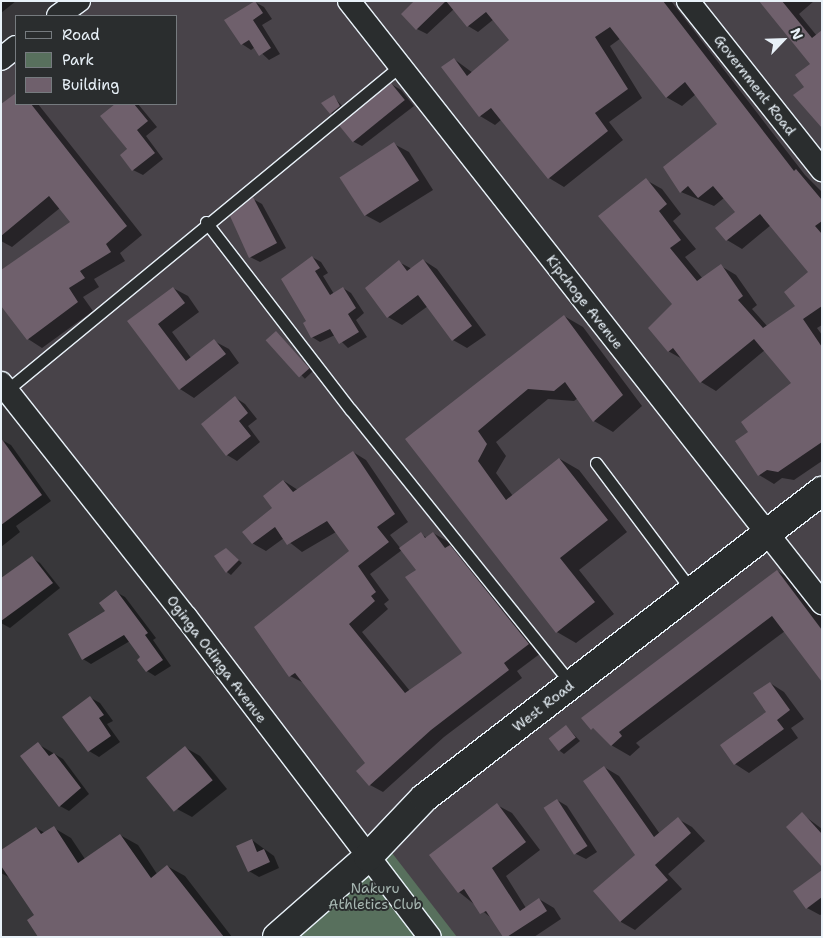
<!DOCTYPE html>
<html>
<head>
<meta charset="utf-8">
<style>
  body { margin:0 }
  #map { position:relative; width:823px; height:938px; overflow:hidden; background:#38373a; font-family:"Shantell Sans",sans-serif }
  div>[style] { position:absolute }
  .built>* { inset:0; background:#484349 }
  .green>* { inset:0; background:#58705d }
  .shadow>* { inset:0; background:#0007; transform-origin:0 0 }
  .building>* { inset:0; background:#6f606c; transform-origin:0 0 }
  .roads { filter:drop-shadow(1px 0 #e8f1f8) drop-shadow(-1px 0 #e8f1f8) drop-shadow(0 1px #e8f1f8) drop-shadow(0 -1px #e8f1f8) }
  .service>* { height:11px; margin:-5.5px; padding:0 5.5px; transform-origin:5.5px; border-radius:5.5px; background:#2a2d2e }
  .minor>* { height:22px; margin:-11px; padding:0 11px; transform-origin:11px; border-radius:11px; background:#2a2d2e }
  .tertiary>* { height:28px; margin:-14px; padding:0 14px; transform-origin:14px; border-radius:14px; background:#2a2d2e }
  span { translate:-50% -50%; white-space:nowrap; text-align:center; line-height:1.15; -webkit-text-stroke:4px #2a2d2e; paint-order:stroke }
  .street-label { font-size:14px; color:#e8f1f8 }
  .park-label { font-size:14px; color:#a7b7b2 }
  .frame { position:absolute; inset:0; border:2px solid #e8f1f8; pointer-events:none }
  .legend { position:absolute; left:15px; top:15px; width:162px; height:90px; box-sizing:border-box; background:#2a2d2e; border:1px solid #767b7f; margin:0; padding:6px 9px; list-style:none; font-size:15px; color:#e8f1f8 }
  .legend li { display:flex; align-items:center; gap:10px; height:25px }
  .legend b { width:25px; border:1px solid #767b7f }
  .north { position:absolute; left:758px; top:15px; width:50px; height:50px; -webkit-text-stroke:4px #2a2d2e; paint-order:stroke; rotate:66deg; font-size:14px; font-weight:700; line-height:20px; text-align:center; color:#e8f1f8 }
  .north::after { content:''; display:block; margin:auto; width:18px; height:22px; background:#e8f1f8; clip-path:polygon(50% 0,100% 100%,50% 72%,0 100%) }
</style>
</head>
<body>
<div id="map">
  <div class="built">
    <div style="clip-path:polygon(77px 1px,822px 1px,822px 937px,445px 937px,1px 374px,1px 61px,16px 49px,16px 104px,176px 104px,176px 16px,58px 16px)"></div>
  </div>
  <div class="green">
    <div style="clip-path:polygon(382px 840px,457px 937px,261px 937px)"></div>
  </div>
  <div class="shadow">
    <div style="clip-path:polygon(1px 1px,16px 1px,1px 13px)"></div>
    <div style="clip-path:polygon(416px 1px,671px 1px,805px 175px,822px 192px,822px 325px,817px 328px,822px 335px,822px 461px,794px 480px,782px 478px,774px 484px,759px 475px,749px 432px,793px 383px,765px 350px,716px 391px,701px 382px,684px 360px,668px 351px,673px 304px,646px 180px,662px 189px,681px 214px,673px 221px,696px 249px,685px 257px,703px 279px,721px 266px,736px 275px,757px 305px,752px 309px,768px 327px,797px 307px,810px 272px,771px 225px,742px 249px,727px 240px,717px 228px,737px 212px,724px 198px,714px 206px,681px 192px,665px 167px,719px 124px,696px 94px,682px 106px,666px 97px,621px 38px,610px 46px,642px 98px,609px 122px,623px 140px,564px 187px,549px 178px,502px 119px,495px 125px,480px 116px,454px 59px,473px 73px,511px 40px,494px 19px,478px 32px,468px 26px,454px 9px,427px 34px,417px 29px)"></div>
    <div style="clip-path:polygon(760px 1px,814px 1px,799px 14px,817px 36px,812px 113px,794px 95px,805px 87px,812px 64px)"></div>
    <div style="clip-path:polygon(255px 2px,264px 7px,272px 19px,262px 25px,280px 54px,269px 60px,255px 47px,251px 50px,242px 44px)"></div>
    <div style="clip-path:polygon(391px 84px,401px 90px,414px 106px,362px 146px,352px 141px)"></div>
    <div style="clip-path:polygon(16px 94px,16px 104px,38px 104px,142px 235px,120px 253px,125px 261px,94px 279px,99px 287px,83px 297px,93px 311px,42px 348px,28px 339px,72px 222px,60px 208px,12px 247px,1px 241px,1px 106px)"></div>
    <div style="clip-path:polygon(334px 97px,344px 108px,335px 116px,331px 113px)"></div>
    <div style="clip-path:polygon(117px 104px,138px 104px,157px 127px,146px 136px,163px 159px,143px 175px,133px 170px,128px 150px,102px 117px)"></div>
    <div style="clip-path:polygon(394px 144px,409px 152px,433px 190px,380px 223px,365px 215px)"></div>
    <div style="clip-path:polygon(253px 199px,262px 204px,286px 248px,260px 262px,250px 257px)"></div>
    <div style="clip-path:polygon(312px 257px,321px 262px,328px 273px,323px 276px,334px 294px,343px 288px,351px 293px,364px 313px,356px 320px,367px 337px,348px 348px,335px 335px,320px 342px,312px 337px,308px 322px)"></div>
    <div style="clip-path:polygon(423px 260px,437px 269px,486px 335px,467px 348px,453px 340px,428px 306px,402px 325px,388px 317px,399px 262px,412px 269px)"></div>
    <div style="clip-path:polygon(173px 288px,188px 296px,199px 312px,172px 332px,191px 358px,214px 341px,229px 349px,239px 363px,194px 398px,180px 389px,129px 321px)"></div>
    <div style="clip-path:polygon(564px 316px,583px 327px,642px 406px,613px 432px,594px 421px,578px 398px,574px 401px,548px 399px,496px 442px,506px 456px,496px 473px,513px 496px,560px 459px,579px 470px,627px 532px,579px 570px,614px 614px,576px 643px,557px 632px,407px 439px)"></div>
    <div style="left:276px;top:333px;width:53px;height:11px;rotate:46deg"></div>
    <div style="clip-path:polygon(236px 398px,245px 404px,257px 419px,248px 426px,260px 442px,237px 461px,227px 455px,202px 424px)"></div>
    <div style="clip-path:polygon(2px 440px,11px 445px,51px 501px,16px 526px,20px 532px,1px 547px)"></div>
    <div style="clip-path:polygon(evenodd,353px 452px,366px 460px,408px 522px,390px 535px,401px 549px,421px 534px,427px 538px,433px 533px,447px 541px,463px 554px,541px 653px,517px 671px,522px 678px,444px 737px,383px 792px,370px 785px,367px 763px,304px 683px,290px 676px,351px 552px,336px 532px,302px 552px,284px 538px,266px 551px,252px 543px,274px 508px,284px 481px,298px 490px,353px 452px,402px 550px,418px 570px,464px 654px,410px 691px,362px 632px,388px 609px,384px 604px,389px 600px,370px 574px,402px 550px)"></div>
    <div style="clip-path:polygon(226px 549px,242px 563px,231px 575px,227px 572px)"></div>
    <div style="clip-path:polygon(32px 558px,40px 563px,60px 588px,10px 628px,1px 623px,1px 604px)"></div>
    <div style="clip-path:polygon(777px 571px,796px 582px,822px 617px,822px 680px,785px 631px,636px 743px,640px 747px,630px 756px,611px 745px,583px 718px)"></div>
    <div style="clip-path:polygon(116px 592px,125px 597px,156px 638px,153px 640px,171px 666px,155px 676px,147px 671px,142px 657px,130px 641px,91px 664px,83px 659px)"></div>
    <div style="clip-path:polygon(770px 683px,784px 692px,804px 719px,791px 728px,798px 738px,749px 773px,735px 764px,768px 712px)"></div>
    <div style="clip-path:polygon(91px 698px,100px 703px,113px 721px,107px 724px,120px 742px,99px 757px,89px 751px,64px 717px)"></div>
    <div style="clip-path:polygon(566px 726px,580px 741px,564px 754px,560px 751px)"></div>
    <div style="clip-path:polygon(38px 744px,63px 759px,89px 794px,69px 811px,60px 806px)"></div>
    <div style="clip-path:polygon(186px 748px,200px 756px,227px 789px,192px 817px,177px 809px,148px 778px)"></div>
    <div style="clip-path:polygon(604px 767px,619px 776px,660px 834px,678px 819px,692px 827px,705px 841px,668px 874px,682px 889px,635px 930px,621px 922px,595px 891px,636px 855px)"></div>
    <div style="clip-path:polygon(557px 800px,567px 806px,597px 852px,586px 859px,576px 854px)"></div>
    <div style="clip-path:polygon(497px 805px,512px 813px,540px 850px,506px 876px,526px 908px,539px 899px,554px 908px,561px 919px,534px 937px,505px 937px,495px 921px,459px 892px)"></div>
    <div style="clip-path:polygon(802px 814px,822px 829px,822px 865px)"></div>
    <div style="clip-path:polygon(36px 828px,45px 833px,54px 828px,71px 838px,85px 859px,120px 835px,138px 845px,157px 874px,167px 866px,185px 876px,232px 937px,39px 937px,36px 915px,12px 879px,1px 873px,1px 852px)"></div>
    <div style="clip-path:polygon(252px 840px,274px 856px,279px 868px,259px 877px,249px 871px)"></div>
    <div style="clip-path:polygon(822px 871px,822px 914px,820px 915px,807px 908px)"></div>
  </div>
  <div class="building">
    <div style="clip-path:polygon(255px 1px,263px 13px,253px 20px,271px 48px,259px 56px,249px 40px,241px 45px,224px 20px)"></div>
    <div style="clip-path:polygon(414px 1px,663px 1px,794px 171px,796px 169px,822px 200px,822px 221px,815px 226px,822px 234px,822px 306px,803px 319px,822px 347px,822px 442px,778px 472px,767px 470px,758px 476px,735px 441px,748px 432px,741px 422px,791px 383px,754px 339px,700px 383px,673px 348px,668px 352px,648px 328px,672px 304px,598px 216px,646px 178px,667px 204px,659px 211px,681px 240px,670px 248px,697px 281px,721px 264px,743px 296px,738px 300px,763px 328px,795px 306px,784px 292px,808px 272px,760px 214px,726px 241px,715px 228px,735px 212px,713px 186px,698px 198px,688px 186px,680px 193px,663px 167px,717px 124px,685px 82px,666px 98px,610px 27px,595px 37px,628px 89px,595px 113px,608px 131px,548px 179px,491px 108px,479px 117px,441px 67px,454px 58px,467px 76px,509px 40px,486px 12px,467px 27px,446px 1px,416px 30px,401px 14px)"></div>
    <div style="clip-path:polygon(759px 1px,782px 1px,812px 38px,822px 30px,822px 128px,793px 95px,804px 87px,795px 75px,810px 64px)"></div>
    <div style="left:391px;top:83px;width:22px;height:67px;rotate:51deg"></div>
    <div style="clip-path:polygon(16px 93px,16px 104px,31px 104px,127px 226px,106px 244px,111px 252px,80px 271px,85px 278px,69px 288px,78px 302px,27px 340px,1px 306px,1px 270px,70px 222px,49px 196px,1px 236px,1px 104px)"></div>
    <div style="clip-path:polygon(334px 95px,340px 106px,330px 114px,321px 103px)"></div>
    <div style="clip-path:polygon(115px 104px,134px 104px,148px 121px,137px 130px,155px 153px,132px 171px,120px 155px,127px 149px,100px 116px)"></div>
    <div style="left:394px;top:142px;width:46px;height:65px;rotate:57deg"></div>
    <div style="clip-path:polygon(253px 197px,277px 243px,249px 258px,230px 216px)"></div>
    <div style="clip-path:polygon(312px 256px,320px 268px,315px 271px,330px 295px,343px 287px,356px 308px,348px 314px,359px 332px,339px 344px,330px 329px,311px 338px,303px 323px,306px 321px,281px 279px)"></div>
    <div style="clip-path:polygon(423px 259px,472px 326px,452px 341px,418px 295px,387px 318px,365px 288px,399px 260px,407px 271px)"></div>
    <div style="clip-path:polygon(173px 287px,185px 303px,158px 324px,186px 361px,214px 339px,226px 354px,179px 390px,127px 321px)"></div>
    <div style="clip-path:polygon(564px 315px,623px 395px,593px 422px,565px 382px,554px 391px,528px 389px,478px 431px,487px 444px,478px 461px,506px 500px,559px 458px,608px 520px,560px 558px,595px 602px,556px 633px,405px 439px)"></div>
    <div style="left:276px;top:331px;width:50px;height:14px;rotate:48deg"></div>
    <div style="clip-path:polygon(235px 396px,248px 413px,239px 421px,251px 436px,226px 456px,201px 424px)"></div>
    <div style="clip-path:polygon(1px 438px,42px 495px,1px 525px)"></div>
    <div style="clip-path:polygon(353px 451px,395px 514px,377px 527px,389px 542px,358px 566px,376px 592px,371px 596px,375px 601px,349px 624px,405px 693px,462px 653px,405px 577px,416px 570px,399px 548px,421px 532px,425px 538px,433px 532px,445px 548px,450px 545px,529px 644px,504px 663px,509px 670px,431px 730px,369px 786px,356px 771px,365px 763px,295px 673px,289px 677px,254px 627px,349px 551px,327px 521px,287px 545px,275px 527px,252px 544px,242px 532px,272px 508px,263px 496px,283px 480px,293px 492px)"></div>
    <div style="clip-path:polygon(226px 548px,239px 560px,226px 573px,214px 556px)"></div>
    <div style="clip-path:polygon(32px 556px,53px 583px,1px 621px,1px 578px)"></div>
    <div style="clip-path:polygon(777px 570px,822px 630px,822px 682px,772px 616px,619px 732px,622px 736px,611px 746px,593px 728px,591px 730px,581px 718px)"></div>
    <div style="clip-path:polygon(116px 590px,148px 633px,145px 635px,163px 660px,146px 672px,137px 660px,140px 657px,124px 635px,82px 660px,68px 634px,105px 611px,99px 603px)"></div>
    <div style="clip-path:polygon(770px 682px,790px 710px,777px 720px,784px 729px,734px 765px,720px 745px,766px 712px,753px 693px)"></div>
    <div style="clip-path:polygon(90px 696px,104px 715px,99px 718px,111px 736px,88px 752px,62px 717px)"></div>
    <div style="left:566px;top:725px;width:16px;height:22px;rotate:52deg"></div>
    <div style="clip-path:polygon(38px 742px,49px 756px,54px 753px,81px 788px,59px 807px,20px 756px)"></div>
    <div style="left:185px;top:746px;width:44px;height:50px;rotate:51deg"></div>
    <div style="clip-path:polygon(604px 766px,654px 837px,678px 817px,691px 833px,655px 865px,668px 880px,620px 922px,593px 891px,635px 855px,583px 781px)"></div>
    <div style="left:557px;top:799px;width:56px;height:16px;rotate:57deg"></div>
    <div style="clip-path:polygon(497px 803px,526px 842px,492px 868px,520px 911px,539px 898px,547px 911px,507px 937px,503px 937px,486px 911px,480px 914px,464px 889px,458px 893px,429px 855px)"></div>
    <div style="clip-path:polygon(802px 812px,822px 834px,822px 867px,786px 827px)"></div>
    <div style="clip-path:polygon(54px 826px,78px 863px,120px 834px,151px 878px,167px 865px,224px 937px,38px 937px,27px 920px,34px 915px,1px 866px,1px 850px,36px 827px,41px 834px)"></div>
    <div style="clip-path:polygon(252px 839px,257px 852px,264px 849px,270px 862px,248px 872px,236px 846px)"></div>
    <div style="clip-path:polygon(822px 870px,822px 897px,806px 909px,793px 891px)"></div>
  </div>
  <div class="roads">
    <div class="service">
      <div style="left:206px;top:222px;width:237px;rotate:52.4deg"></div>
      <div style="left:351px;top:410px;width:351px;rotate:51.2deg"></div>
      <div style="left:7px;top:390px;width:509px;rotate:-39.5deg"></div>
      <div style="left:596px;top:463px;width:160px;rotate:53.1deg"></div>
    </div>
    <div class="minor">
      <div style="left:349px;top:1px;width:766px;rotate:51.84deg"></div>
      <div style="left:688px;top:1px;width:216px;rotate:51.6deg"></div>
      <div style="left:58px;top:16px;width:26px;rotate:-36deg"></div>
      <div style="left:1px;top:59px;width:19px;rotate:-39deg"></div>
      <div style="left:1px;top:383px;width:298px;rotate:51.7deg"></div>
      <div style="left:186px;top:617px;width:402px;rotate:52.7deg"></div>
    </div>
    <div class="tertiary">
      <div style="left:277px;top:937px;width:121px;rotate:-41.3deg"></div>
      <div style="left:368px;top:857px;width:81px;rotate:-46.5deg"></div>
      <div style="left:424px;top:798px;width:503px;rotate:-37.65deg"></div>
    </div>
  </div>
  <div class="street-label">
    <span style="left:755px;top:85px;rotate:52deg">Government Road</span>
    <span style="left:585px;top:302px;rotate:52deg">Kipchoge Avenue</span>
    <span style="left:217px;top:659px;rotate:53deg">Oginga Odinga Avenue</span>
    <span style="left:543px;top:706px;rotate:-38deg">West Road</span>
  </div>
  <div class="park-label">
    <span style="left:375px;top:896px">Nakuru<br>Athletics Club</span>
  </div>
  <div class="frame"></div>
  <ul class="legend">
  <li><b style="height:6px;background:#2a2d2e"></b>Road</li>
  <li><b style="height:14px;background:#58705d"></b>Park</li>
  <li><b style="height:14px;background:#6f606c"></b>Building</li>
  </ul>
  <div class="north">N</div>
</div>
</body>
</html>
